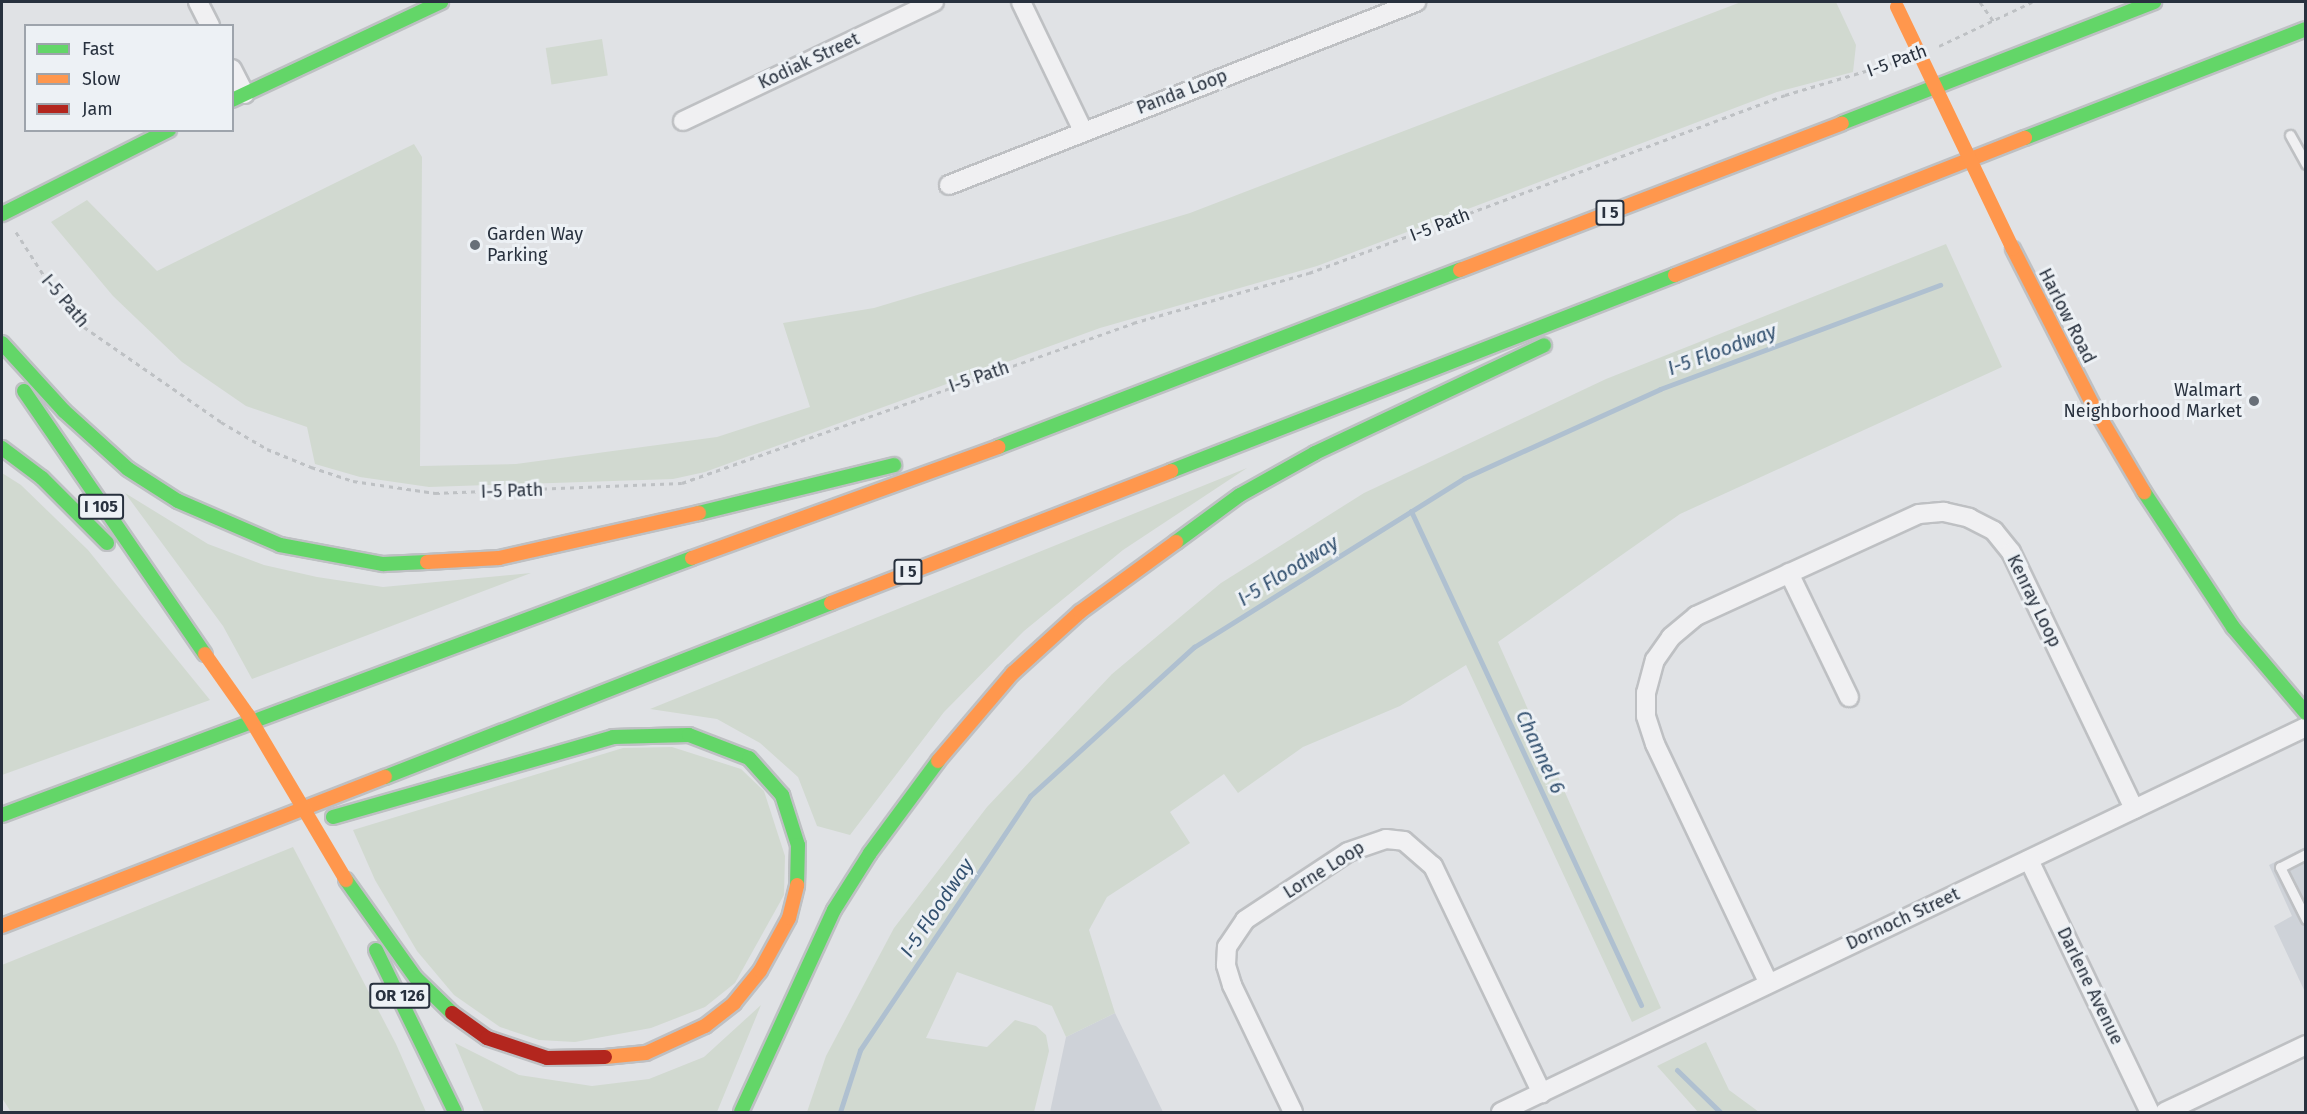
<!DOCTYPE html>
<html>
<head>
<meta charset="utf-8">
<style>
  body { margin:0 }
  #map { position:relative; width:2307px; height:1114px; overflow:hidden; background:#e0e2e5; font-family:"Fira Sans",sans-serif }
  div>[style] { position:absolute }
  .built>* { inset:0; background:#ced2d8 }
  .green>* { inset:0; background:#d1d9d0; transform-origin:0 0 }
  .stream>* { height:5px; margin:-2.5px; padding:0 2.5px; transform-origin:2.5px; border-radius:2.5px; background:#afc0d0 }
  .path>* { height:3px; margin-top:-1.5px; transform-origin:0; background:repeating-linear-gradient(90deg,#bec1c4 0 4.5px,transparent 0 9px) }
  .roads { filter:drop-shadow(2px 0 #bec0c3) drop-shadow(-2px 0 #bec0c3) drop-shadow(0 2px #bec0c3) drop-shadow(0 -2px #bec0c3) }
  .lane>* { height:9px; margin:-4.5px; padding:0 4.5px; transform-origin:4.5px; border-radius:4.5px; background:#f0f0f2 }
  .street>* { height:18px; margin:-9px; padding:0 9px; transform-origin:9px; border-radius:9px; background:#f0f0f2 }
  .fast>* { height:14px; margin:-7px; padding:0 7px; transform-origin:7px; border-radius:7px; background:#63d668 }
  .slow>* { height:14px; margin:-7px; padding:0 7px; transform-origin:7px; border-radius:7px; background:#ff974d }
  .jam>* { height:14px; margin:-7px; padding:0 7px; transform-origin:7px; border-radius:7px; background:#b3261e }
  .slow-bridge>* { height:14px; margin:-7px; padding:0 7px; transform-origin:7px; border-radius:7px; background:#ff974d }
  .dots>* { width:16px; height:16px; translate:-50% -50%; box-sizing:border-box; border:3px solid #edf1f5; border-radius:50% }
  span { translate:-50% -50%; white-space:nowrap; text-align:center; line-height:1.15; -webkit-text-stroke:6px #edf1f5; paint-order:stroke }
  .shield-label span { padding:2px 4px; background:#edf1f5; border:2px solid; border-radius:4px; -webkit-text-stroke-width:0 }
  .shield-label { font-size:16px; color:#28313e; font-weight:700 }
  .street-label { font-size:18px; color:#28313e }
  .poi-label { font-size:18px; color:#28313e }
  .left { translate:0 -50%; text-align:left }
  .right { translate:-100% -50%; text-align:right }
  .water-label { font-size:20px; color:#335170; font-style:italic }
  .frame { position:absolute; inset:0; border:3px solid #28313e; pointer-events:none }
  .legend { position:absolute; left:24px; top:24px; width:210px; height:108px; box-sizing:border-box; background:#edf1f5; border:2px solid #9ea4ac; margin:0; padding:8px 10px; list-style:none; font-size:18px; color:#28313e }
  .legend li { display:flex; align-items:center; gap:12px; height:30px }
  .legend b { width:30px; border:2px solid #9ea4ac }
</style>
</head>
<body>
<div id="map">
  <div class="built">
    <div style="clip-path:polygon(2305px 847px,2305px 992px,2274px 926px,2292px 916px,2269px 865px)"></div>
    <div style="clip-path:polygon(1115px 1013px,1163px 1112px,1050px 1112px,1066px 1037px)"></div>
  </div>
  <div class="green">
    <div style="clip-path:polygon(1741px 2px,1836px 2px,1856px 45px,1853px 72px,1777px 92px,1317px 266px,1100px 328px,705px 472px,673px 479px,429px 487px,360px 477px,315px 464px,307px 427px,246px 406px,182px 362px,113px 296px,51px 222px,87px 200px,157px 271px,414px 144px,422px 157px,420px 466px,516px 464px,717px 437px,810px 407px,783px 323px,874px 308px,1190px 213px)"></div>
    <div style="left:602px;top:39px;width:37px;height:57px;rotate:81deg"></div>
    <div style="clip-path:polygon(1946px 244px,2002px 367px,1680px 514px,1498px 642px,1661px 1008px,1632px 1022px,1466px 665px,1400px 706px,1303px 747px,1238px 793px,1224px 774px,1170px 812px,1190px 843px,1107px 897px,1089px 930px,1115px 1013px,1066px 1037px,1052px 1006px,957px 972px,926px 1038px,987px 1047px,1015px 1020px,1036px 1026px,1046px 1035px,1049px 1051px,1034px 1112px,807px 1112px,826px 1056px,894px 928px,987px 807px,1112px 674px,1221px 583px,1364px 493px,1606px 379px)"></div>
    <div style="clip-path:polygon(1247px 468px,1123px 550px,1024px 631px,944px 712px,850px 835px,817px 826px,798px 777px,760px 743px,717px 719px,650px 709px)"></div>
    <div style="clip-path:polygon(2px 473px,21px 485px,88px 550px,210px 700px,2px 775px)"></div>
    <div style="clip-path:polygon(125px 493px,208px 544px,264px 565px,317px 577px,383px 587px,531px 573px,252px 679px,223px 626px)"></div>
    <div style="clip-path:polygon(672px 747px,741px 769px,764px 791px,785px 856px,784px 895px,735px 983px,705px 1007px,651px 1028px,575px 1042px,539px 1040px,500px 1027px,454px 995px,417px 951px,375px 880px,353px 830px,623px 748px)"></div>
    <div style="clip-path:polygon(293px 847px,396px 1044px,426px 1112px,11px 1112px,2px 1098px,2px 965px)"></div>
    <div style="clip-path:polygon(761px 1005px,717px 1112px,484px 1112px,455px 1043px,519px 1075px,592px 1086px,649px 1079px,704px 1057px)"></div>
    <div style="clip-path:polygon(1706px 1042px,1729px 1090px,1759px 1112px,1698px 1112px,1657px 1066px)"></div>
  </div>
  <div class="stream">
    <div style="left:1411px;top:511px;width:545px;rotate:65.03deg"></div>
    <div style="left:1677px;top:1070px;width:60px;rotate:44.3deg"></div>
    <div style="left:840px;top:1112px;width:65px;rotate:-72.1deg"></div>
    <div style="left:860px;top:1050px;width:306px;rotate:-56.2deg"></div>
    <div style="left:1030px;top:796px;width:222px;rotate:-42.3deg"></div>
    <div style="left:1194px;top:647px;width:319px;rotate:-32deg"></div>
    <div style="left:1464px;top:478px;width:215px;rotate:-24.4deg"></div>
    <div style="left:1660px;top:389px;width:299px;rotate:-20.4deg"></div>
  </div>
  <div class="path">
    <div style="left:1980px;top:2px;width:24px;rotate:55deg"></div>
    <div style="left:1939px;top:46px;width:103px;rotate:-25.3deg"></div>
    <div style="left:16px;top:232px;width:83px;rotate:57.3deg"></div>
    <div style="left:61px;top:302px;width:34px;rotate:47deg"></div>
    <div style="left:84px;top:327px;width:167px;rotate:34.7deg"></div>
    <div style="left:221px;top:422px;width:53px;rotate:30.4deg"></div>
    <div style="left:267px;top:449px;width:48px;rotate:22.2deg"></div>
    <div style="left:311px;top:467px;width:44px;rotate:18.4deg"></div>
    <div style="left:353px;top:481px;width:83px;rotate:8.3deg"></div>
    <div style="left:435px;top:493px;width:247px;rotate:-2.3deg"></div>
    <div style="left:682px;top:483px;width:479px;rotate:-19.5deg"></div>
    <div style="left:1133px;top:323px;width:183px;rotate:-15.9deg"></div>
    <div style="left:1309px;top:273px;width:508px;rotate:-20.5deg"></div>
    <div style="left:1785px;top:95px;width:119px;rotate:-16.6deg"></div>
  </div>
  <div class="roads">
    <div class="lane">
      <div style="left:2290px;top:135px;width:33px;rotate:61deg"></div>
      <div style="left:2306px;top:854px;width:29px;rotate:153deg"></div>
      <div style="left:2280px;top:867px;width:58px;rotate:63.4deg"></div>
    </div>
    <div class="street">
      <div style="left:198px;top:2px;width:27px;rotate:63deg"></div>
      <div style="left:1021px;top:2px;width:143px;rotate:64.3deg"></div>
      <div style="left:232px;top:69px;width:28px;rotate:63deg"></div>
      <div style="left:683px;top:121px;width:278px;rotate:-25.4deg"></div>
      <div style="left:949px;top:185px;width:502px;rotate:-21.4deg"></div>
      <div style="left:1789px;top:573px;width:138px;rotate:64.2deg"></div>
      <div style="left:2029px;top:860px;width:280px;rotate:64.4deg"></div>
      <div style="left:1768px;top:982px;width:263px;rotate:-115.4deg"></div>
      <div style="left:1655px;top:744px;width:29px;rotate:-108deg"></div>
      <div style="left:1646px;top:716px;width:23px;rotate:-90deg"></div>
      <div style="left:1646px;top:693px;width:34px;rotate:-75deg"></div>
      <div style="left:1655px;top:660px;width:28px;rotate:-55deg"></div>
      <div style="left:1671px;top:637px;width:33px;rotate:-40deg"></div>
      <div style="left:1696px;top:616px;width:245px;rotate:-24.6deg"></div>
      <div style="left:1919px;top:514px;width:25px;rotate:-5deg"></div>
      <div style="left:1944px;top:512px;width:26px;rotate:13deg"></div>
      <div style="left:1969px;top:518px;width:28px;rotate:27deg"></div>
      <div style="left:1994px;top:531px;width:27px;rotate:51deg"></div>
      <div style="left:2011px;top:552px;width:285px;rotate:64.4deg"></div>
      <div style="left:1293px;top:1112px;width:141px;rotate:-115.7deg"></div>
      <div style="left:1232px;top:985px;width:21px;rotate:-107deg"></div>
      <div style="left:1226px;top:965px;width:18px;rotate:-87deg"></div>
      <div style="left:1227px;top:947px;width:32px;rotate:-56deg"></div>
      <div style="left:1245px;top:920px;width:123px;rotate:-33.4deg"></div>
      <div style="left:1348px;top:852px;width:40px;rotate:-18.9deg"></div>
      <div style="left:1386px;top:839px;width:18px;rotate:6deg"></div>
      <div style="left:1404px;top:841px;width:38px;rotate:41deg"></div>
      <div style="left:1433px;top:866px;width:252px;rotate:64.4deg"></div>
      <div style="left:1501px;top:1112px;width:892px;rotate:-25.56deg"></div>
      <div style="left:2165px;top:1112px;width:156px;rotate:-25.4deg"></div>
    </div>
    <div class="fast">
      <div style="left:232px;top:100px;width:231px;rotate:-25.1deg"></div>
      <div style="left:1842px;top:123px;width:335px;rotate:-21.2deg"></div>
      <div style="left:2025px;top:138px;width:301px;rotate:-21.2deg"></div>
      <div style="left:2px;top:214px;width:187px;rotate:-26.7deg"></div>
      <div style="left:2px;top:343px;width:92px;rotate:47.6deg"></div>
      <div style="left:64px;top:411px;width:86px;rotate:42.2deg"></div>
      <div style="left:128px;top:469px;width:59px;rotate:32.6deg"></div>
      <div style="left:178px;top:501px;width:111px;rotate:23.3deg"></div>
      <div style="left:280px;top:545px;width:105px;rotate:10.5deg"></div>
      <div style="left:383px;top:564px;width:44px;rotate:-2.6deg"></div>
      <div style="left:24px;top:391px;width:319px;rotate:55.5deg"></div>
      <div style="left:998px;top:447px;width:495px;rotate:-21deg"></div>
      <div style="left:2px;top:448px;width:50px;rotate:36.9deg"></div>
      <div style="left:42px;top:478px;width:92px;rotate:45deg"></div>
      <div style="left:1171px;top:471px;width:541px;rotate:-21.25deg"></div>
      <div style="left:2144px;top:492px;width:162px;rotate:56.6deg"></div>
      <div style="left:2233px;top:627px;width:113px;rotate:49.7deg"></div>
      <div style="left:699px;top:513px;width:201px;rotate:-13.8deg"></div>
      <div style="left:1176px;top:542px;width:79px;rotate:-36.3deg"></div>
      <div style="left:1240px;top:495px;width:86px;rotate:-29.2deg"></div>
      <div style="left:1315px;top:453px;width:253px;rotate:-25.2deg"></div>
      <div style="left:385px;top:777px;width:479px;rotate:-21.3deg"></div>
      <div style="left:2px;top:815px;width:736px;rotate:-20.43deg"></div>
      <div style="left:333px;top:817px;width:291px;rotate:-15.9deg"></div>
      <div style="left:613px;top:737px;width:76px;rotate:-1.5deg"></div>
      <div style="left:689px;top:735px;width:64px;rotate:21deg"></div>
      <div style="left:749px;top:758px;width:50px;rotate:48.3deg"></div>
      <div style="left:782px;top:795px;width:52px;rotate:72.3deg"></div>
      <div style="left:798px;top:845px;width:40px;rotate:91.4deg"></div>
      <div style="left:346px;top:880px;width:120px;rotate:54.5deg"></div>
      <div style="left:416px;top:978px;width:50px;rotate:44.2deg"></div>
      <div style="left:376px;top:950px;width:180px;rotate:64deg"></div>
      <div style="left:741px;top:1112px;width:222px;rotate:-65.3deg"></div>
      <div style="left:834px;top:910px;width:67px;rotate:-57.7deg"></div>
      <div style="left:870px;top:853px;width:114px;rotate:-53.5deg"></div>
    </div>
    <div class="slow">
      <div style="left:2013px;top:249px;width:178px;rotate:62.9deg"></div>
      <div style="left:2094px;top:407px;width:99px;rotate:59.5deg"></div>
      <div style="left:1460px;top:270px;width:409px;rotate:-21deg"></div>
      <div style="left:1675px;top:275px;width:376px;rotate:-21.4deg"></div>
      <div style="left:692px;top:558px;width:326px;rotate:-19.9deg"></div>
      <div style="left:427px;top:562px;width:72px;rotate:-3.2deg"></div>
      <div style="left:499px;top:558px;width:205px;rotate:-12.7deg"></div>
      <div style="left:831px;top:603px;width:365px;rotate:-21.2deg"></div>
      <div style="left:938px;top:761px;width:116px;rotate:-49.6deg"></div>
      <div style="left:1013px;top:673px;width:91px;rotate:-42.3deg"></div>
      <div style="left:1080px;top:612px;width:119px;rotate:-36.1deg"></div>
      <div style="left:2px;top:926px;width:411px;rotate:-21.3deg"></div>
      <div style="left:605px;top:1057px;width:41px;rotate:-5.6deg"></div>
      <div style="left:646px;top:1053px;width:65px;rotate:-24.6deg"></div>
      <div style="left:705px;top:1026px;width:37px;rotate:-38deg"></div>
      <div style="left:734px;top:1003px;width:41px;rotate:-50.9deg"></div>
      <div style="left:760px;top:971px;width:60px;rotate:-61.3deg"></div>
      <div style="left:789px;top:918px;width:34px;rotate:-76deg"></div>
    </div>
    <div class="jam">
      <div style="left:452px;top:1013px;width:43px;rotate:35.5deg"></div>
      <div style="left:487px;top:1038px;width:63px;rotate:18.4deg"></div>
      <div style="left:547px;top:1058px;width:58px;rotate:-1deg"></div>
    </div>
  </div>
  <div class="slow-bridge">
    <div style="left:1897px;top:7px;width:268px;rotate:64.4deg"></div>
    <div style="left:205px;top:654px;width:75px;rotate:54.8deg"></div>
    <div style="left:248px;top:715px;width:192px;rotate:59.3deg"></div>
  </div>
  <div class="dots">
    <div style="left:475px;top:245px;background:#686f78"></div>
    <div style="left:2254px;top:401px;background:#686f78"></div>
  </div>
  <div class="shield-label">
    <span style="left:1610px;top:213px">I 5</span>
    <span style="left:101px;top:507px">I 105</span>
    <span style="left:908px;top:572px">I 5</span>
    <span style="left:400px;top:996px">OR 126</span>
  </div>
  <div class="street-label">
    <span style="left:809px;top:61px;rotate:-25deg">Kodiak Street</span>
    <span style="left:1897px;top:61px;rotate:-20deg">I-5 Path</span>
    <span style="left:1182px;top:92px;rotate:-21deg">Panda Loop</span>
    <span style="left:1440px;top:225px;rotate:-21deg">I-5 Path</span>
    <span style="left:65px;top:301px;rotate:50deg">I-5 Path</span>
    <span style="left:2067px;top:316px;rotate:63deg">Harlow Road</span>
    <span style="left:979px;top:377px;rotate:-19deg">I-5 Path</span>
    <span style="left:512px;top:491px;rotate:-2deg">I-5 Path</span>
    <span style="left:2034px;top:601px;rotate:64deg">Kenray Loop</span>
    <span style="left:1324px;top:870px;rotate:-32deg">Lorne Loop</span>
    <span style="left:1903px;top:919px;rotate:-25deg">Dornoch Street</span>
    <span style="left:2090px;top:986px;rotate:64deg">Darlene Avenue</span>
  </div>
  <div class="poi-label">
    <span class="left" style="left:487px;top:245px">Garden Way<br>Parking</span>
    <span class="right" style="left:2242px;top:401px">Walmart<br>Neighborhood Market</span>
  </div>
  <div class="water-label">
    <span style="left:1722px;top:350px;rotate:-20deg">I-5 Floodway</span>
    <span style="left:1288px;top:571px;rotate:-32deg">I-5 Floodway</span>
    <span style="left:1540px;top:752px;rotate:65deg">Channel 6</span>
    <span style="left:937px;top:908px;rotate:-56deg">I-5 Floodway</span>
  </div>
  <div class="frame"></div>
  <ul class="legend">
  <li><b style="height:8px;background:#63d668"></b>Fast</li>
  <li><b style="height:8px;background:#ff974d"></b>Slow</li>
  <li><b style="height:8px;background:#b3261e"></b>Jam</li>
  </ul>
</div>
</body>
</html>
